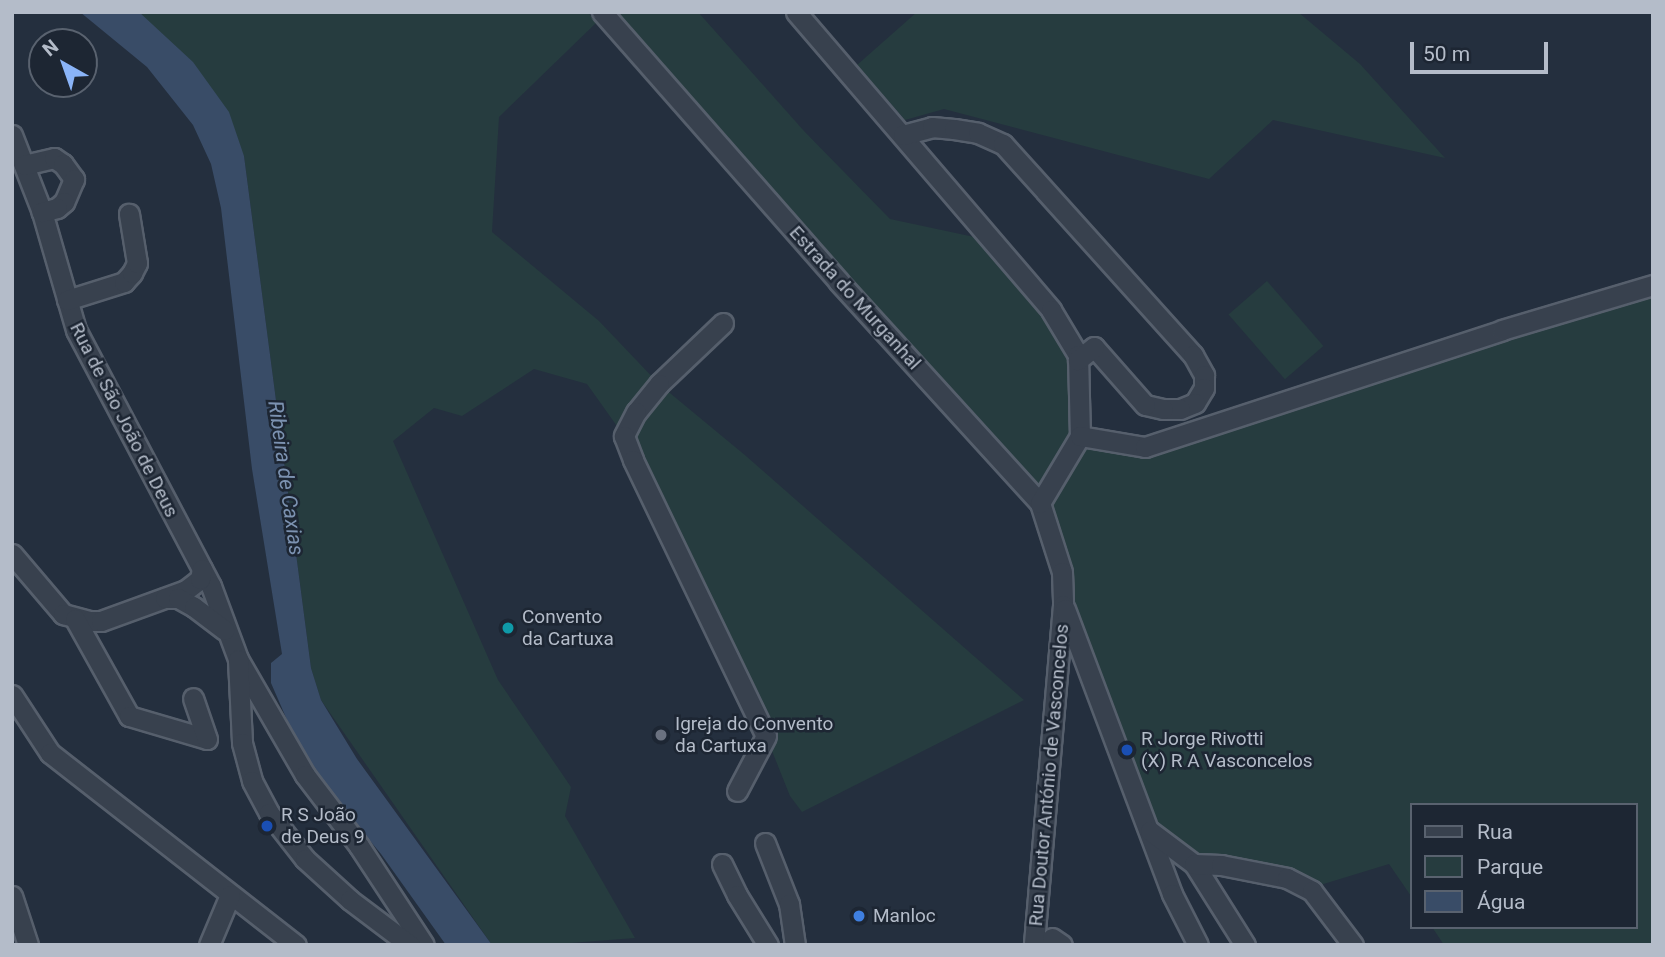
<!DOCTYPE html>
<html>
<head>
<meta charset="utf-8">
<style>
  body { margin:0 }
  #map { position:relative; width:1665px; height:957px; overflow:hidden; background:#242f3e; font-family:Roboto,sans-serif }
  div>[style] { position:absolute }
  .green>* { inset:0; background:#263c3f; transform-origin:0 0 }
  .water>* { inset:0; background:#394c67 }
  .roads { filter:drop-shadow(2px 0 #565f6c) drop-shadow(-2px 0 #565f6c) drop-shadow(0 2px #565f6c) drop-shadow(0 -2px #565f6c) }
  .minor>* { height:19px; margin:-9.5px; padding:0 9.5px; transform-origin:9.5px; border-radius:9.5px; background:#38414e }
  .dots>* { width:19px; height:19px; translate:-50% -50%; box-sizing:border-box; border:4px solid #1d2633; border-radius:50% }
  span { translate:-50% -50%; white-space:nowrap; text-align:center; line-height:1.15; -webkit-text-stroke:5px #1d2633; paint-order:stroke }
  .street-label { font-size:19px; color:#b4bcc9 }
  .poi-label { font-size:19px; color:#b4bcc9 }
  .left { translate:0 -50%; text-align:left }
  .water-label { font-size:21px; color:#7c92b1; font-style:italic }
  .frame { position:absolute; inset:0; border:14px solid #b4bcc9; pointer-events:none }
  .legend { position:absolute; left:1410px; top:803px; width:228px; height:126px; box-sizing:border-box; background:#1d2633; border:2px solid #59626f; margin:0; padding:9px 12px; list-style:none; font-size:21px; color:#b4bcc9 }
  .legend li { display:flex; align-items:center; gap:14px; height:35px }
  .legend b { width:35px; border:2px solid #59626f }
  .north { position:absolute; left:28px; top:28px; width:70px; height:70px; box-sizing:border-box; background:#1d2633; border:2px solid #59626f; border-radius:50%; rotate:320deg; font-size:19px; font-weight:700; line-height:28px; text-align:center; color:#b4bcc9 }
  .north::after { content:''; display:block; margin:auto; width:24px; height:32px; background:#8ab4f8; clip-path:polygon(50% 0,100% 100%,50% 72%,0 100%) }
  .scale { position:absolute; left:1410px; top:42px; width:138px; height:32px; box-sizing:border-box; border:4px solid #b4bcc9; border-top:0; padding-left:9px; font-size:21px; line-height:24px; white-space:nowrap; color:#b4bcc9; -webkit-text-stroke:5px #1d2633; paint-order:stroke }
</style>
</head>
<body>
<div id="map">
  <div class="green">
    <div style="clip-path:polygon(139px 12px,588px 12px,596px 23px,499px 117px,492px 232px,599px 321px,659px 384px,746px 456px,1024px 700px,802px 812px,790px 796px,766px 736px,624px 436px,587px 384px,534px 369px,462px 416px,434px 408px,393px 441px,498px 680px,571px 787px,565px 816px,635px 938px,544px 945px,492px 945px,321px 700px,311px 668px,244px 156px)"></div>
    <div style="clip-path:polygon(603px 12px,698px 12px,804px 131px,890px 219px,993px 241px,1078px 355px,1080px 436px,1145px 447px,1653px 285px,1653px 945px,1444px 945px,1432px 927px,1635px 927px,1635px 805px,1411px 805px,1411px 896px,1389px 864px,1317px 886px,1155px 848px,1063px 605px,1040px 503px)"></div>
    <div style="clip-path:polygon(917px 12px,1298px 12px,1360px 64px,1445px 158px,1273px 120px,1209px 179px,944px 109px,905px 120px,857px 65px)"></div>
    <div style="left:1267px;top:281px;width:86px;height:51px;rotate:49deg"></div>
  </div>
  <div class="water">
    <div style="clip-path:polygon(80px 12px,139px 12px,193px 62px,229px 112px,244px 156px,311px 668px,321px 700px,357px 759px,492px 945px,446px 945px,381px 854px,332px 795px,294px 736px,271px 683px,271px 663px,282px 654px,252px 469px,221px 208px,211px 164px,193px 125px,147px 67px)"></div>
  </div>
  <div class="roads">
    <div class="minor">
      <div style="left:602px;top:12px;width:358px;rotate:48.7deg"></div>
      <div style="left:838px;top:281px;width:300px;rotate:47.7deg"></div>
      <div style="left:1040px;top:503px;width:72px;rotate:72.3deg"></div>
      <div style="left:1062px;top:572px;width:33px;rotate:88deg"></div>
      <div style="left:1063px;top:605px;width:341px;rotate:94.9deg"></div>
      <div style="left:796px;top:12px;width:392px;rotate:49.4deg"></div>
      <div style="left:1051px;top:310px;width:52px;rotate:59deg"></div>
      <div style="left:1078px;top:355px;width:81px;rotate:88.6deg"></div>
      <div style="left:1080px;top:436px;width:78px;rotate:120.8deg"></div>
      <div style="left:12px;top:135px;width:83px;rotate:68.7deg"></div>
      <div style="left:42px;top:212px;width:123px;rotate:73.9deg"></div>
      <div style="left:76px;top:330px;width:289px;rotate:62.2deg"></div>
      <div style="left:211px;top:586px;width:78px;rotate:69.7deg"></div>
      <div style="left:238px;top:659px;width:134px;rotate:60deg"></div>
      <div style="left:305px;top:775px;width:89px;rotate:52.7deg"></div>
      <div style="left:359px;top:846px;width:118px;rotate:56.7deg"></div>
      <div style="left:903px;top:135px;width:30px;rotate:-15deg"></div>
      <div style="left:932px;top:127px;width:22px;rotate:5deg"></div>
      <div style="left:954px;top:129px;width:24px;rotate:9deg"></div>
      <div style="left:978px;top:133px;width:27px;rotate:24deg"></div>
      <div style="left:1003px;top:144px;width:284px;rotate:48deg"></div>
      <div style="left:1193px;top:355px;width:23px;rotate:61deg"></div>
      <div style="left:1204px;top:375px;width:13px;rotate:90deg"></div>
      <div style="left:1204px;top:388px;width:17px;rotate:121deg"></div>
      <div style="left:1195px;top:403px;width:16px;rotate:158deg"></div>
      <div style="left:1180px;top:409px;width:17px;rotate:180deg"></div>
      <div style="left:1163px;top:409px;width:18px;rotate:-167deg"></div>
      <div style="left:1145px;top:405px;width:77px;rotate:-131.3deg"></div>
      <div style="left:1094px;top:347px;width:21px;rotate:141deg"></div>
      <div style="left:24px;top:165px;width:31px;rotate:-13deg"></div>
      <div style="left:54px;top:158px;width:11px;rotate:34deg"></div>
      <div style="left:63px;top:164px;width:19px;rotate:54deg"></div>
      <div style="left:74px;top:179px;width:25px;rotate:113deg"></div>
      <div style="left:64px;top:202px;width:9px;rotate:139deg"></div>
      <div style="left:57px;top:208px;width:16px;rotate:165deg"></div>
      <div style="left:67px;top:300px;width:60px;rotate:-17.5deg"></div>
      <div style="left:124px;top:282px;width:12px;rotate:-48deg"></div>
      <div style="left:132px;top:273px;width:11px;rotate:-63deg"></div>
      <div style="left:137px;top:263px;width:50px;rotate:-99.3deg"></div>
      <div style="left:723px;top:323px;width:88px;rotate:136.4deg"></div>
      <div style="left:659px;top:384px;width:36px;rotate:129deg"></div>
      <div style="left:636px;top:412px;width:27px;rotate:117deg"></div>
      <div style="left:624px;top:436px;width:26px;rotate:69deg"></div>
      <div style="left:633px;top:460px;width:306px;rotate:64.3deg"></div>
      <div style="left:766px;top:736px;width:62px;rotate:117.8deg"></div>
      <div style="left:1080px;top:436px;width:66px;rotate:9.6deg"></div>
      <div style="left:1145px;top:447px;width:376px;rotate:-18.1deg"></div>
      <div style="left:1502px;top:330px;width:158px;rotate:-16.6deg"></div>
      <div style="left:12px;top:554px;width:79px;rotate:49.6deg"></div>
      <div style="left:63px;top:614px;width:27px;rotate:15deg"></div>
      <div style="left:89px;top:621px;width:12px"></div>
      <div style="left:101px;top:621px;width:90px;rotate:-20deg"></div>
      <div style="left:186px;top:590px;width:18px;rotate:-38deg"></div>
      <div style="left:200px;top:579px;width:10px;rotate:-79deg"></div>
      <div style="left:165px;top:598px;width:13px"></div>
      <div style="left:178px;top:598px;width:18px;rotate:29deg"></div>
      <div style="left:194px;top:607px;width:38px;rotate:37deg"></div>
      <div style="left:1065px;top:609px;width:304px;rotate:69.4deg"></div>
      <div style="left:1172px;top:894px;width:57px;rotate:63deg"></div>
      <div style="left:75px;top:619px;width:111px;rotate:60.9deg"></div>
      <div style="left:129px;top:716px;width:81px;rotate:16.4deg"></div>
      <div style="left:207px;top:739px;width:43px;rotate:-108.9deg"></div>
      <div style="left:238px;top:660px;width:83px;rotate:87.2deg"></div>
      <div style="left:242px;top:743px;width:39px;rotate:75deg"></div>
      <div style="left:252px;top:781px;width:36px;rotate:62deg"></div>
      <div style="left:269px;top:813px;width:58px;rotate:52deg"></div>
      <div style="left:305px;top:859px;width:61px;rotate:42.3deg"></div>
      <div style="left:350px;top:900px;width:75px;rotate:36.9deg"></div>
      <div style="left:12px;top:695px;width:69px;rotate:56.8deg"></div>
      <div style="left:50px;top:753px;width:312px;rotate:38deg"></div>
      <div style="left:1150px;top:831px;width:55px;rotate:36.9deg"></div>
      <div style="left:1194px;top:864px;width:96px;rotate:57.8deg"></div>
      <div style="left:765px;top:843px;width:66px;rotate:68.5deg"></div>
      <div style="left:789px;top:904px;width:41px;rotate:81.7deg"></div>
      <div style="left:722px;top:864px;width:34px;rotate:64deg"></div>
      <div style="left:737px;top:895px;width:59px;rotate:58.2deg"></div>
      <div style="left:1194px;top:864px;width:27px;rotate:2deg"></div>
      <div style="left:1221px;top:865px;width:67px;rotate:11.1deg"></div>
      <div style="left:1287px;top:878px;width:28px;rotate:27deg"></div>
      <div style="left:1312px;top:891px;width:68px;rotate:52.8deg"></div>
      <div style="left:12px;top:896px;width:52px;rotate:71.9deg"></div>
      <div style="left:1052px;top:938px;width:12px;rotate:35deg"></div>
      <div style="left:209px;top:945px;width:54px;rotate:-67.2deg"></div>
    </div>
  </div>
  <div class="dots">
    <div style="left:508px;top:628px;background:#0f9aa8"></div>
    <div style="left:661px;top:735px;background:#6b7280"></div>
    <div style="left:1127px;top:750px;background:#1a4fb4"></div>
    <div style="left:267px;top:826px;background:#1a4fb4"></div>
    <div style="left:859px;top:916px;background:#3f7fe0"></div>
  </div>
  <div class="street-label">
    <span style="left:855px;top:298px;rotate:48deg">Estrada do Murganhal</span>
    <span style="left:124px;top:420px;rotate:63deg">Rua de São João de Deus</span>
    <span style="left:1049px;top:775px;rotate:-85deg">Rua Doutor António de Vasconcelos</span>
  </div>
  <div class="poi-label">
    <span class="left" style="left:522px;top:628px">Convento<br>da Cartuxa</span>
    <span class="left" style="left:675px;top:735px">Igreja do Convento<br>da Cartuxa</span>
    <span class="left" style="left:1141px;top:750px">R Jorge Rivotti<br>(X) R A Vasconcelos</span>
    <span class="left" style="left:281px;top:826px">R S João<br>de Deus 9</span>
    <span class="left" style="left:873px;top:916px">Manloc</span>
  </div>
  <div class="water-label">
    <span style="left:286px;top:478px;rotate:82deg">Ribeira de Caxias</span>
  </div>
  <div class="frame"></div>
  <ul class="legend">
  <li><b style="height:9px;background:#38414e"></b>Rua</li>
  <li><b style="height:19px;background:#263c3f"></b>Parque</li>
  <li><b style="height:19px;background:#394c67"></b>Água</li>
  </ul>
  <div class="north">N</div>
  <div class="scale">50 m</div>
</div>
</body>
</html>
